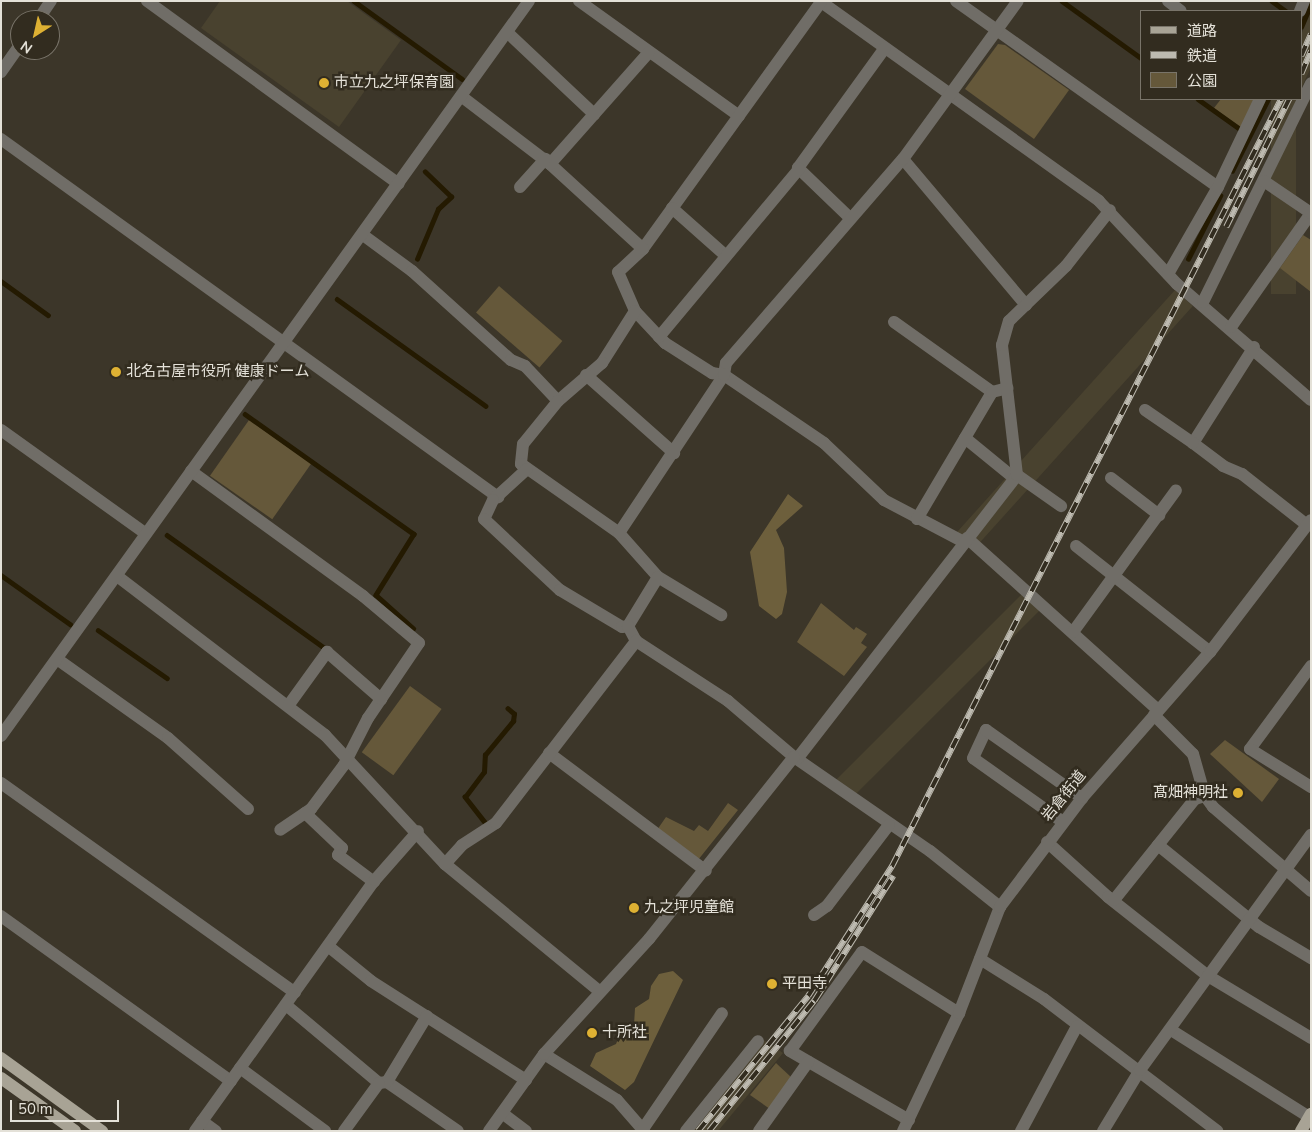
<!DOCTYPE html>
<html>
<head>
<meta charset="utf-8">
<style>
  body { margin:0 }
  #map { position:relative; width:1312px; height:1132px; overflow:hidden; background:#3c3629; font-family:"Nunito Sans","Noto Sans JP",sans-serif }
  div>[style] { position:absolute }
  .built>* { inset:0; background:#49422f; transform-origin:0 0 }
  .green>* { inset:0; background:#65583a; transform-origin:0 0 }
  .forest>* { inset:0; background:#6d5f3c }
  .stream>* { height:4.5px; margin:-2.25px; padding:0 2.25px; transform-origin:2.25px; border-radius:2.25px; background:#241a01 }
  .minor>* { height:12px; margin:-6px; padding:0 6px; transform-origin:6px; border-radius:6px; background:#706d67 }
  .primary>* { height:12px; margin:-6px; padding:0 6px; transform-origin:6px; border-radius:6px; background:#a8a395 }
  .rail>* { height:5.5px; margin-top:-2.75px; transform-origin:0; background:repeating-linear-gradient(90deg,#322c1f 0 11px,#bdbab0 0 22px); box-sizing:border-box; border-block:1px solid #bdbab0 }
  .dots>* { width:14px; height:14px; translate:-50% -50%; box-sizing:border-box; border:2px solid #322c1f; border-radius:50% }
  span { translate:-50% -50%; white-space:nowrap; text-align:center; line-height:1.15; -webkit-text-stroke:5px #322c1f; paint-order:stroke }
  .poi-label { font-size:15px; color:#e4e1d8 }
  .left { translate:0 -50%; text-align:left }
  .right { translate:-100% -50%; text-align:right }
  .street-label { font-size:15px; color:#e4e1d8 }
  .frame { position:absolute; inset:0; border:2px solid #e4e1d8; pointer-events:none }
  .legend { position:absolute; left:1140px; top:10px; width:162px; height:90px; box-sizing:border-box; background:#322c1f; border:1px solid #797469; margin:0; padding:6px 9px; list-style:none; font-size:15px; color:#e4e1d8 }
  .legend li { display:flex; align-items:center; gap:10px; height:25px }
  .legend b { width:25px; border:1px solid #797469 }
  .north { position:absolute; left:10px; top:10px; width:50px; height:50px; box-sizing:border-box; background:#322c1f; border:1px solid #797469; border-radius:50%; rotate:215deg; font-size:14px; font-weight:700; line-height:20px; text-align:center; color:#e4e1d8 }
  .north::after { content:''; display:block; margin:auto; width:18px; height:22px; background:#deb133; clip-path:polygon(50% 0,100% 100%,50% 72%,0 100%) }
  .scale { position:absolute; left:10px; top:1100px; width:109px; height:22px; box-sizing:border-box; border:2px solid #e4e1d8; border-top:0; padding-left:6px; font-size:15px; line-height:18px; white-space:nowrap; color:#e4e1d8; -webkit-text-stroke:4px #322c1f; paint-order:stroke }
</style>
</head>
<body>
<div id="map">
  <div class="built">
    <div style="clip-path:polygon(220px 1px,347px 1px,401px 40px,339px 127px,201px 28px)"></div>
    <div style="clip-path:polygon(1311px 12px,1311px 67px,1301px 89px,1301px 35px)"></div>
    <div style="left:1271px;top:99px;width:25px;height:195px"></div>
    <div style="left:1175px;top:290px;width:24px;height:326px;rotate:42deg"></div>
    <div style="left:1024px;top:592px;width:24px;height:266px;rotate:45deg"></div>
    <div style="clip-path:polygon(764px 1040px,783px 1053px,718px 1131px,690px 1131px)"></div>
  </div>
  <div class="green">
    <div style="clip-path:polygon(998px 44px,1005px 45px,1069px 90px,1034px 139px,965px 89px)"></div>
    <div style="clip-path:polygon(1221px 99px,1256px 99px,1242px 128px,1214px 108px)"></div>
    <div style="clip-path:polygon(1303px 235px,1311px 240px,1311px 292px,1280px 268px)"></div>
    <div style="left:499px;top:286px;width:84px;height:35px;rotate:41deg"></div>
    <div style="left:249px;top:420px;width:76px;height:68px;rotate:35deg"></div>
    <div style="clip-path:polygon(821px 603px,854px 630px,856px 627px,867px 634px,861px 643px,867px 647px,844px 676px,797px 642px)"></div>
    <div style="left:410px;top:686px;width:39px;height:82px;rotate:36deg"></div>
    <div style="clip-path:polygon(1225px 740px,1279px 779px,1262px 802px,1210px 754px)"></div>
    <div style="clip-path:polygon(728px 803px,738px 810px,698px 860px,657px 830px,666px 817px,694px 831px,699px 825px,708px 831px)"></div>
    <div style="clip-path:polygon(776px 1063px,792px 1078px,770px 1109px,750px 1095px)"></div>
  </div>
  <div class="forest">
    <div style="clip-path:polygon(788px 494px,803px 506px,776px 530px,784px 548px,787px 592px,782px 614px,776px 619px,759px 606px,750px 552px)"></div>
    <div style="clip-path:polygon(673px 971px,683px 980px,634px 1082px,625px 1090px,590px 1066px,596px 1053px,616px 1044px,622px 1029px,634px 1025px,635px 1008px,649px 999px,651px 986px,659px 974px)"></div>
  </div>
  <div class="stream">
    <div style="left:354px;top:1px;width:133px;rotate:35.8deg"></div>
    <div style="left:1062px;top:1px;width:97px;rotate:35.8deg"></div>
    <div style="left:1272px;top:1px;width:17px;rotate:36deg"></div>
    <div style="left:1301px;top:27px;width:25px;rotate:-67deg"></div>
    <div style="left:1198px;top:99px;width:52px;rotate:35.5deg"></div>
    <div style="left:1232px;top:171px;width:80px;rotate:-63.4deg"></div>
    <div style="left:417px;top:259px;width:54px;rotate:-67.2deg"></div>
    <div style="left:438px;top:209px;width:18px;rotate:-43deg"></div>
    <div style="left:451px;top:197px;width:36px;rotate:-136deg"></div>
    <div style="left:1188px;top:259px;width:71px;rotate:-63.1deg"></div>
    <div style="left:1px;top:281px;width:58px;rotate:35.9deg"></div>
    <div style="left:337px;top:299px;width:183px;rotate:35.7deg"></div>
    <div style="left:245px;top:414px;width:207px;rotate:35.4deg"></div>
    <div style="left:414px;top:534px;width:72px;rotate:121.9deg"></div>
    <div style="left:376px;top:595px;width:50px;rotate:41.7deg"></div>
    <div style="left:167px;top:535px;width:191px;rotate:35.6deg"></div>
    <div style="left:1px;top:575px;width:85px;rotate:35.4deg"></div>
    <div style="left:98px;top:630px;width:84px;rotate:34.8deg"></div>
    <div style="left:485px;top:823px;width:33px;rotate:-128deg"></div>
    <div style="left:465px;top:797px;width:31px;rotate:-53deg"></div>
    <div style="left:484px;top:772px;width:17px;rotate:-87deg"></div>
    <div style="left:485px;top:755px;width:44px;rotate:-50.5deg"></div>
    <div style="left:513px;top:721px;width:7px;rotate:-82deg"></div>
    <div style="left:514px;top:714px;width:8px;rotate:-140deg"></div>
  </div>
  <div class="minor">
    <div style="left:147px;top:1px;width:311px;rotate:36deg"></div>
    <div style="left:579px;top:1px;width:197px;rotate:35.7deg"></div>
    <div style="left:820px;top:1px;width:343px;rotate:35.6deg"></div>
    <div style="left:1099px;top:201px;width:114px;rotate:46.8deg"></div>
    <div style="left:1177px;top:284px;width:177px;rotate:40.9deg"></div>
    <div style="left:956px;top:1px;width:321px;rotate:35.4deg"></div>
    <div style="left:1168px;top:1px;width:16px;rotate:38deg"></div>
    <div style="left:821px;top:2px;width:304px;rotate:125.8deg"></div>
    <div style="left:643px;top:249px;width:34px;rotate:137deg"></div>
    <div style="left:618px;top:272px;width:43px;rotate:66.4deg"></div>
    <div style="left:635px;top:311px;width:44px;rotate:46.8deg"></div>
    <div style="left:665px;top:343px;width:56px;rotate:32.6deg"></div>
    <div style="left:712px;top:373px;width:12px;rotate:9deg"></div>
    <div style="left:724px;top:375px;width:121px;rotate:34.2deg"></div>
    <div style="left:824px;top:443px;width:83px;rotate:43.5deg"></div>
    <div style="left:884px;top:500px;width:90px;rotate:27.7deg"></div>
    <div style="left:1300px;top:11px;width:11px;rotate:-68deg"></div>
    <div style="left:38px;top:20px;width:23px;rotate:-56deg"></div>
    <div style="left:507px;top:32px;width:120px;rotate:43.3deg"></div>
    <div style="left:1px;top:72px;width:33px;rotate:-55deg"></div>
    <div style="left:461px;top:96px;width:112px;rotate:37.4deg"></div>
    <div style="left:550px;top:164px;width:126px;rotate:42.4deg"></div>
    <div style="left:1px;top:139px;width:613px;rotate:35.77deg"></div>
    <div style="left:903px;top:159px;width:191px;rotate:49.9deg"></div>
    <div style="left:550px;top:164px;width:149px;rotate:-48.5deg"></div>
    <div style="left:520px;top:187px;width:38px;rotate:-48deg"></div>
    <div style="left:672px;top:208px;width:72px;rotate:41.6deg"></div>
    <div style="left:849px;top:217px;width:71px;rotate:-136.1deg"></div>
    <div style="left:798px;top:168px;width:148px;rotate:-54.1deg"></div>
    <div style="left:363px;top:235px;width:61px;rotate:36.3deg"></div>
    <div style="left:412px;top:271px;width:133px;rotate:42deg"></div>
    <div style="left:511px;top:360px;width:15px;rotate:23deg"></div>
    <div style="left:525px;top:366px;width:48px;rotate:46.7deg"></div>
    <div style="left:1168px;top:274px;width:100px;rotate:-60.1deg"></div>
    <div style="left:1218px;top:187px;width:98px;rotate:-64.5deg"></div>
    <div style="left:1203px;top:302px;width:244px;rotate:-63.7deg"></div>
    <div style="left:635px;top:311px;width:62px;rotate:122.4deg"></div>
    <div style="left:602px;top:363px;width:58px;rotate:139.2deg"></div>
    <div style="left:558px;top:401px;width:55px;rotate:129.1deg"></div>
    <div style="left:523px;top:444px;width:20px;rotate:96deg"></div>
    <div style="left:521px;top:464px;width:120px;rotate:35.1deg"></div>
    <div style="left:619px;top:533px;width:59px;rotate:48.4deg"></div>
    <div style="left:658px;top:577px;width:74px;rotate:31.1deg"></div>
    <div style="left:894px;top:322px;width:120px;rotate:35.5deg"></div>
    <div style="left:1231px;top:327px;width:139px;rotate:-54.9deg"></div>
    <div style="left:1311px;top:213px;width:57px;rotate:-145.8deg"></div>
    <div style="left:659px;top:337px;width:219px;rotate:-50.2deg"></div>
    <div style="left:1254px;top:347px;width:114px;rotate:122.4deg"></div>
    <div style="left:1193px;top:443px;width:38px;rotate:37deg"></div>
    <div style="left:1223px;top:466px;width:21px;rotate:23deg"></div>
    <div style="left:1242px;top:474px;width:83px;rotate:38.1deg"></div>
    <div style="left:586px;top:375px;width:118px;rotate:41.6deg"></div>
    <div style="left:1145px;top:410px;width:58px;rotate:34.5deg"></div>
    <div style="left:1px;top:430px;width:178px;rotate:35.6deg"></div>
    <div style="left:965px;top:438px;width:63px;rotate:39.2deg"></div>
    <div style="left:527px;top:469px;width:46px;rotate:137.6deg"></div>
    <div style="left:493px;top:500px;width:21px;rotate:115deg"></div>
    <div style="left:484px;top:519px;width:104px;rotate:43.1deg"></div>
    <div style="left:560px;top:590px;width:72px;rotate:30.8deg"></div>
    <div style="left:622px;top:627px;width:6px;rotate:-9deg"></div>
    <div style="left:191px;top:471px;width:213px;rotate:36deg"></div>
    <div style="left:363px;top:596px;width:73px;rotate:40deg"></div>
    <div style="left:419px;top:643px;width:91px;rotate:124.2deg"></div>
    <div style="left:368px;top:718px;width:53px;rotate:117.1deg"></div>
    <div style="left:344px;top:765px;width:55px;rotate:126.9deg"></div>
    <div style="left:311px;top:809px;width:37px;rotate:146deg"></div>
    <div style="left:1017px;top:475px;width:54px;rotate:35.2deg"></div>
    <div style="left:1111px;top:478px;width:61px;rotate:37.6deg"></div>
    <div style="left:917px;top:519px;width:147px;rotate:-59.4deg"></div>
    <div style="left:992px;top:392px;width:16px;rotate:-14deg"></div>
    <div style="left:619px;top:533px;width:190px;rotate:-56.4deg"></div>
    <div style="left:724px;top:375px;width:12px;rotate:-81deg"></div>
    <div style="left:726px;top:363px;width:270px;rotate:-49.1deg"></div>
    <div style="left:903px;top:159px;width:195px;rotate:-54deg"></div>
    <div style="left:967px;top:538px;width:257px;rotate:42deg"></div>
    <div style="left:1076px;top:546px;width:171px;rotate:38.3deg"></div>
    <div style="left:117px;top:576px;width:262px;rotate:37.4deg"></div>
    <div style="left:325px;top:735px;width:176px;rotate:47.1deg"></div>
    <div style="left:445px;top:864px;width:198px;rotate:39.5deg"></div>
    <div style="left:658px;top:577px;width:57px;rotate:121.5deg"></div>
    <div style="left:628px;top:626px;width:17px;rotate:62deg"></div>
    <div style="left:636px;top:641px;width:110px;rotate:33.1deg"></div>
    <div style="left:728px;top:701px;width:87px;rotate:40.3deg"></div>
    <div style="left:794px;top:757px;width:165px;rotate:34.7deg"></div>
    <div style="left:930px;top:851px;width:90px;rotate:38.7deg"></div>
    <div style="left:1073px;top:632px;width:175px;rotate:-54deg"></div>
    <div style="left:57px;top:659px;width:136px;rotate:35.4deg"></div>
    <div style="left:168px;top:738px;width:107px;rotate:41.6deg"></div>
    <div style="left:1311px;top:666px;width:103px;rotate:126.3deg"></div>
    <div style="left:1250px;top:749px;width:72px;rotate:31.9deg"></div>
    <div style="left:288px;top:706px;width:67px;rotate:-54.2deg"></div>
    <div style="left:327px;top:652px;width:72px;rotate:41deg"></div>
    <div style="left:1154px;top:715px;width:55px;rotate:45deg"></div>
    <div style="left:1193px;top:754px;width:44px;rotate:74.1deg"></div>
    <div style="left:1205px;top:796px;width:14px;rotate:54deg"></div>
    <div style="left:1213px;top:807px;width:129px;rotate:40.6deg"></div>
    <div style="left:1px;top:736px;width:905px;rotate:-54.31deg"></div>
    <div style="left:549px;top:753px;width:196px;rotate:36.9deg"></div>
    <div style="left:797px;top:759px;width:359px;rotate:-52.2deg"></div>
    <div style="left:1017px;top:475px;width:131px;rotate:-96.6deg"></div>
    <div style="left:1002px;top:345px;width:25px;rotate:-74deg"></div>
    <div style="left:1009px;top:321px;width:79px;rotate:-44deg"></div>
    <div style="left:1066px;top:266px;width:71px;rotate:-51.8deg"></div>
    <div style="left:1px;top:783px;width:361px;rotate:35.5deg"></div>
    <div style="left:305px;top:813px;width:51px;rotate:43.4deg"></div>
    <div style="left:342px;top:848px;width:8px;rotate:120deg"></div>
    <div style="left:338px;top:855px;width:45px;rotate:36.9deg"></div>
    <div style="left:1063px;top:822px;width:110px;rotate:-144.6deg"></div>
    <div style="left:973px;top:758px;width:31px;rotate:-65deg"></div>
    <div style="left:986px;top:730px;width:118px;rotate:35.3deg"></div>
    <div style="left:1047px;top:842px;width:82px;rotate:42deg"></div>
    <div style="left:1108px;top:897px;width:127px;rotate:38.3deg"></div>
    <div style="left:1208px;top:976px;width:120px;rotate:31deg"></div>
    <div style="left:1158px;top:845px;width:130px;rotate:39.1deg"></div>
    <div style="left:1259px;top:927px;width:61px;rotate:30.8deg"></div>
    <div style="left:445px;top:864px;width:25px;rotate:-48deg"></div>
    <div style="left:462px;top:845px;width:40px;rotate:-32.9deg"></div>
    <div style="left:496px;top:823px;width:230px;rotate:-52.4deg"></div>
    <div style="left:1114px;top:900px;width:129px;rotate:-51.3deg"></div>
    <div style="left:1195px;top:799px;width:10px;rotate:-17deg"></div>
    <div style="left:814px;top:915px;width:16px;rotate:-35deg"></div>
    <div style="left:827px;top:906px;width:102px;rotate:-52.6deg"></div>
    <div style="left:1px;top:916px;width:283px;rotate:35.7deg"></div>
    <div style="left:328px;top:946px;width:55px;rotate:39.1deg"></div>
    <div style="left:371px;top:981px;width:184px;rotate:32.6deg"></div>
    <div style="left:980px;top:959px;width:75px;rotate:32deg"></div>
    <div style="left:1044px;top:999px;width:218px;rotate:37.3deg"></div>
    <div style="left:286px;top:1005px;width:121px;rotate:40deg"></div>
    <div style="left:379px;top:1083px;width:8px;rotate:-7deg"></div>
    <div style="left:387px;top:1082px;width:86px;rotate:34.6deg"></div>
    <div style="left:1171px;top:1030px;width:163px;rotate:32.2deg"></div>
    <div style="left:544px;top:1054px;width:86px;rotate:32.2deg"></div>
    <div style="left:617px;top:1100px;width:41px;rotate:48.9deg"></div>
    <div style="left:240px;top:1068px;width:106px;rotate:36.5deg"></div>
    <div style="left:387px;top:1082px;width:77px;rotate:-58.8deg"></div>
    <div style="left:502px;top:1113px;width:30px;rotate:37deg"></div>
    <div style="left:909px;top:1120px;width:138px;rotate:-149.9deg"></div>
    <div style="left:790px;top:1051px;width:122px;rotate:-54deg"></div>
    <div style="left:862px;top:952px;width:115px;rotate:32.2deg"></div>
    <div style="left:202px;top:1121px;width:17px;rotate:36deg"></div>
    <div style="left:643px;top:1129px;width:140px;rotate:-55.7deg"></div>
    <div style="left:195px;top:1131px;width:309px;rotate:-54.4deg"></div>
    <div style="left:375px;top:880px;width:65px;rotate:-48.7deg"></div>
    <div style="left:344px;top:1131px;width:59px;rotate:-53.9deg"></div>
    <div style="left:489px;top:1131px;width:95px;rotate:-54.5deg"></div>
    <div style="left:544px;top:1054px;width:156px;rotate:-47.6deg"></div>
    <div style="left:649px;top:939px;width:233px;rotate:-51.5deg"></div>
    <div style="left:686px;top:1131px;width:115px;rotate:-51.3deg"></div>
    <div style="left:759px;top:1131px;width:85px;rotate:-54.6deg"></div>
    <div style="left:903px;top:1131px;width:131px;rotate:-64.6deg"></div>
    <div style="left:959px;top:1013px;width:114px;rotate:-68.9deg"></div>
    <div style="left:1000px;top:907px;width:136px;rotate:-53deg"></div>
    <div style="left:1082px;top:798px;width:194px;rotate:-48.8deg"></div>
    <div style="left:1210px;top:652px;width:166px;rotate:-52.6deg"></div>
    <div style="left:1021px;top:1131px;width:119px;rotate:-61.9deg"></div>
    <div style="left:1103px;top:1131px;width:71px;rotate:-58.8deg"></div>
    <div style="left:1140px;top:1070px;width:291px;rotate:-54deg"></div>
  </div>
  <div class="primary">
    <div style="left:1px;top:1058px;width:125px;rotate:35.9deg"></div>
    <div style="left:1px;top:1078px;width:91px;rotate:35.6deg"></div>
    <div style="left:1301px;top:1131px;width:20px;rotate:-60deg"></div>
  </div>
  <div class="rail">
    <div style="left:1301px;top:56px;width:24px;rotate:-66deg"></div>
    <div style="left:1301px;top:74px;width:25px;rotate:-67deg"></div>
    <div style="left:1226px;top:227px;width:143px;rotate:-63.8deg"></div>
    <div style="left:698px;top:1131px;width:174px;rotate:-50.8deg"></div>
    <div style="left:808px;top:996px;width:155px;rotate:-57.1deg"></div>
    <div style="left:892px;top:866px;width:860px;rotate:-63.11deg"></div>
    <div style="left:709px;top:1131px;width:167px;rotate:-51.1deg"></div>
    <div style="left:814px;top:1001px;width:148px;rotate:-57.7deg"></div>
  </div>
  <div class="dots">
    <div style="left:324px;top:83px;background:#deb133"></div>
    <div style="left:116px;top:372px;background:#deb133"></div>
    <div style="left:1238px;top:793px;background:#deb133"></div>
    <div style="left:634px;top:908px;background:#deb133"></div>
    <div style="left:772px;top:984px;background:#deb133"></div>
    <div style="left:592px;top:1033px;background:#deb133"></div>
  </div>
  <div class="poi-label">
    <span class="left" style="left:334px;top:83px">市立九之坪保育園</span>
    <span class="left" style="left:126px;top:372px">北名古屋市役所 健康ドーム</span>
    <span class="right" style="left:1228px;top:793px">髙畑神明社</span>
    <span class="left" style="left:644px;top:908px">九之坪児童館</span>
    <span class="left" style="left:782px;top:984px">平田寺</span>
    <span class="left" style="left:602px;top:1033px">十所社</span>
  </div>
  <div class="street-label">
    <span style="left:1064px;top:796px;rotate:-51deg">岩倉街道</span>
  </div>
  <div class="frame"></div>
  <ul class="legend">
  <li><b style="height:6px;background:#a8a395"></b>道路</li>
  <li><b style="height:6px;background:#bdbab0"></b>鉄道</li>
  <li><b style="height:14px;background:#65583a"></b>公園</li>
  </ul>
  <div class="north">N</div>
  <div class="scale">50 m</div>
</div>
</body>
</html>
